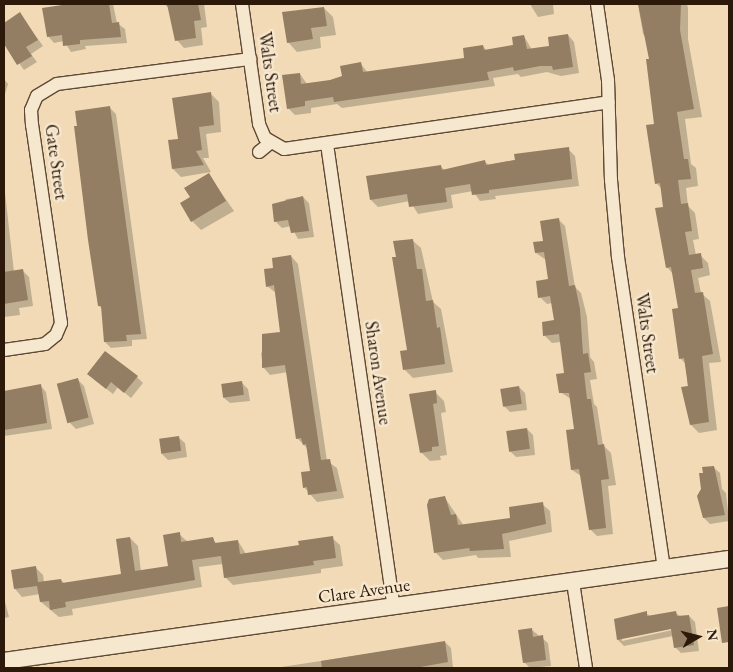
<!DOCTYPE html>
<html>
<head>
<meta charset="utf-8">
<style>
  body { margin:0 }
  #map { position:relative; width:733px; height:672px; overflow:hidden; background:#f1dab5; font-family:"EB Garamond",serif }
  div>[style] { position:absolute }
  .shadow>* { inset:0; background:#0003 }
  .building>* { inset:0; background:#937d63; transform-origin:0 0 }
  .roads { filter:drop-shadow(1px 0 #5e4935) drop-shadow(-1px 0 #5e4935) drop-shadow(0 1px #5e4935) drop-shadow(0 -1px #5e4935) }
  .minor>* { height:12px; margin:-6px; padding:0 6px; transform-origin:6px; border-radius:6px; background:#f6e7cf }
  .tertiary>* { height:16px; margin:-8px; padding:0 8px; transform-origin:8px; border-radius:8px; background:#f6e7cf }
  span { translate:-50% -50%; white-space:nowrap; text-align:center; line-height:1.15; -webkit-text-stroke:5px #f6e7cf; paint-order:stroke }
  .street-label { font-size:18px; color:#2d190a }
  .frame { position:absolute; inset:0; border:5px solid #2d190a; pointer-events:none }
  .north { position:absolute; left:673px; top:612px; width:50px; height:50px; -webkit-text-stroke:4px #f6e7cf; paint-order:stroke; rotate:82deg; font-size:14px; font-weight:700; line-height:20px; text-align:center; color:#2d190a }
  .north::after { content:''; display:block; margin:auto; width:18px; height:22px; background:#2d190a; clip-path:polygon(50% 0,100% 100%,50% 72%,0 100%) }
</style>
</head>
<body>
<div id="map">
  <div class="shadow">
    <div style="clip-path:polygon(75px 4px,113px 4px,117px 23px,125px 29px,127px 43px,85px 46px,86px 49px,71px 52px,64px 41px,54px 43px,48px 36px,44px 9px)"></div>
    <div style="clip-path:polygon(164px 4px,204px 4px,207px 27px,201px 28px,203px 45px,184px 48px,177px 40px,169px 8px)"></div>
    <div style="clip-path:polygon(530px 4px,553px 4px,554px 14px,538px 17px)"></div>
    <div style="clip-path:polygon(638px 4px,687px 4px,688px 8px,688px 39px,702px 117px,685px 119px,691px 164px,696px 168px,698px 186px,686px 188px,688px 206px,695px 213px,699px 239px,693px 240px,696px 255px,700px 255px,708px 263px,710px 275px,698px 278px,701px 293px,710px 301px,721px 362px,709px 363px,717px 430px,699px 433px,691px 425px,686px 364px,680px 358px,679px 309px,673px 274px,667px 267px,662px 189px,656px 183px,656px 125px,647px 38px,643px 34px)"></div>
    <div style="clip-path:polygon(324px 8px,333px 17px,336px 35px,320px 37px,321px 48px,297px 52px,288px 42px)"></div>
    <div style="clip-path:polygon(20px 14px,43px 46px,31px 54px,37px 62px,24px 70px,4px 42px,4px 24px)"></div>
    <div style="clip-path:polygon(568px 35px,574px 42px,579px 73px,561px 76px,547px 72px,521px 77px,518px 74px,493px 78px,495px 86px,342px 108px,337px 104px,311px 108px,311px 113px,295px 115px,288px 108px,300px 74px,307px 84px,330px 81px,343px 77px,361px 64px,368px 73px,466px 60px,483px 46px,487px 51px,514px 46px,524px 36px,532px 50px,551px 47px)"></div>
    <div style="clip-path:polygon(4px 79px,8px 84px,4px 97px)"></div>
    <div style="clip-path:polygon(211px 94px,219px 102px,221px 132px,206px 134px,209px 158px,203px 158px,211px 172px,181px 177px,173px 169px,179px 140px)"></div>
    <div style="clip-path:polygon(110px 108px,116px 114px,147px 339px,132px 340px,132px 346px,111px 348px,105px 342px,103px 309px,99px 306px)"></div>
    <div style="clip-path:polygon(568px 149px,575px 156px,579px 186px,495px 196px,496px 199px,480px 201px,473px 191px,451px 195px,453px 208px,418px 214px,410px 201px,378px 207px,371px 200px,441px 167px,445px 170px,484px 161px,489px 165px)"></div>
    <div style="clip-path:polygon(209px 175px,234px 211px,201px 230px,192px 221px,191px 197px)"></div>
    <div style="clip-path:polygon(4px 184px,14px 272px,23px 271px,29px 277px,33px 306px,19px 308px,20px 315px,4px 317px)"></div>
    <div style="clip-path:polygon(303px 197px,309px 203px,314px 237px,298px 239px,291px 226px,282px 228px,276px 222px,286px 199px)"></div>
    <div style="clip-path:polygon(558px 219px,565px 226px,575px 287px,581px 293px,587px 317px,590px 357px,594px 362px,597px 379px,590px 380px,594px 404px,597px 407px,603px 445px,611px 453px,616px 485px,608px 486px,613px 534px,597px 536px,590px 529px,581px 476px,572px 470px,576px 430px,571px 399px,560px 392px,566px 374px,561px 342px,552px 343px,545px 336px,556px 321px,552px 303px,547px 304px,540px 297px,549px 280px,546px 260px,536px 253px)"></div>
    <div style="clip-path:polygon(412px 240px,421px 248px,433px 302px,441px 309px,453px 372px,413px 378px,404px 369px,409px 351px)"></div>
    <div style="clip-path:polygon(291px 256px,298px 264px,327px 461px,337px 468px,344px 498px,317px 502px,304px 487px,311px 472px,308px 449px,297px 438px,288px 372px,270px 375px,263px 367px,261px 353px,282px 333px,276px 293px,267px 286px,274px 269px)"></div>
    <div style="clip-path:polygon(137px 377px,143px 383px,131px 398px,118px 387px,113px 394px,95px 380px)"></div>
    <div style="clip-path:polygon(78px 380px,84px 386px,94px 424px,76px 429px,70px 423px)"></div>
    <div style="clip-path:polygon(242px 383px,248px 389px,250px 401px,230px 403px,223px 397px)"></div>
    <div style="clip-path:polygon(40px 385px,46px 392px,52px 429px,4px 436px,4px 392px)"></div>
    <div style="clip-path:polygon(519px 387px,525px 393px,527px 410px,510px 412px,504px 406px)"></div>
    <div style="clip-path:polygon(435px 392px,444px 401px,446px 412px,441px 413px,447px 455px,440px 456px,441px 460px,430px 461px,421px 452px)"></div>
    <div style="clip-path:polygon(527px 429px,533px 435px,535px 455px,516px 457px,510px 451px)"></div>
    <div style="clip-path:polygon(178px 437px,185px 443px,187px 457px,168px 460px,162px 454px)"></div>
    <div style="clip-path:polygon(713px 467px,720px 473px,722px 489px,726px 493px,729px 521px,710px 524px,704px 518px,703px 489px,704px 474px)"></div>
    <div style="clip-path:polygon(445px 498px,464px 526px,512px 519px,542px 504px,550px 511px,552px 532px,509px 541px,511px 557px,478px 558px,476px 555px,443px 560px,435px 552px)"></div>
    <div style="clip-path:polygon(179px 534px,188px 542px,212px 539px,217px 544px,238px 541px,246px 554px,300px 547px,332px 538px,340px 545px,343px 566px,321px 569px,321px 573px,233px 585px,225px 577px,223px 564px,199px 567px,202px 587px,72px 609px,73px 615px,59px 617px,41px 602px,40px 594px,22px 597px,15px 589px,35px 567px,43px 575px,44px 582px,61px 580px,65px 584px,123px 575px,130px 538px,138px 546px,141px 572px,170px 567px)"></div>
    <div style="clip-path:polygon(4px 598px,9px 617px,4px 618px)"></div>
    <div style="clip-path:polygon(evenodd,646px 613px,650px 616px,676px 613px,681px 617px,689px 616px,695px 622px,699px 651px,681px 653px,675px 647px,673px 636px,624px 646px,618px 640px,616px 620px,646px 613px,677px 627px,677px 629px,622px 641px,622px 638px,677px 627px)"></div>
    <div style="clip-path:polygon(532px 630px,548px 643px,551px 666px,530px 668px,524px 662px)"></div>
    <div style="clip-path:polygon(445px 642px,451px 648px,453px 668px,275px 668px)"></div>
  </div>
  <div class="building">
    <div style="clip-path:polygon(69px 4px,109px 4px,112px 23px,119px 22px,121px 37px,80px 40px,80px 44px,63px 46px,62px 35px,47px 37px,42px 8px)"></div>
    <div style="clip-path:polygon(167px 4px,198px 4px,201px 20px,194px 21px,196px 38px,175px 41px)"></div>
    <div style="clip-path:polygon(638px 4px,681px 4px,680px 30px,694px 109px,677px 112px,684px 159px,688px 159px,691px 179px,678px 180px,681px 204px,688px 203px,692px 231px,685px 232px,689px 255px,701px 253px,703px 268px,691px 270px,695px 293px,703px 292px,713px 354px,702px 356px,709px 422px,690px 425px,681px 387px,688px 386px,684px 358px,679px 359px,672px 309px,678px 308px,671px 267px,666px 268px,655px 208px,663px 207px,660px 183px,655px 184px,646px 125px,654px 124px,646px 59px,649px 59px)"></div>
    <div style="clip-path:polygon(324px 7px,327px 26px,311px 28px,313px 39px,287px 43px,282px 12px)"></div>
    <div style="clip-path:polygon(20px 12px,38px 40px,26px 47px,32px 56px,17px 65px,4px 44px,4px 23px)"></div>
    <div style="clip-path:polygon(568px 34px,573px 67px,553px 70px,552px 66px,540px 66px,514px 71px,513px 67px,487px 72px,489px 80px,334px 102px,333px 97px,305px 101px,305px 106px,287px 109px,282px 75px,300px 73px,301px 84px,330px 80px,342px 76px,340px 66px,361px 62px,363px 72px,464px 58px,463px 48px,483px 45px,484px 50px,513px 45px,512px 37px,524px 35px,527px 49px,549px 46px,548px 37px)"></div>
    <div style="clip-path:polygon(211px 92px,214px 125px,199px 127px,202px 150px,196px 151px,204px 165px,172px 169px,168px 140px,178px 139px,172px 98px)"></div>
    <div style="clip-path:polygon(110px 106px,141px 334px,126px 335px,127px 341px,104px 342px,101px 306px,98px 306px,88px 240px,74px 126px,77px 126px,75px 111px)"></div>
    <div style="clip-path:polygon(569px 147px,572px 179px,489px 190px,489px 193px,472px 195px,470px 184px,445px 188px,447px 202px,409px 207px,407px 194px,370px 200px,366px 176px,441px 165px,442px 170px,485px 160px,486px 165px,515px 160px,514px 154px)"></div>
    <div style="clip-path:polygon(209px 173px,226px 201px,191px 222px,180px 203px,190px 197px,184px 188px)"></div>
    <div style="clip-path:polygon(303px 196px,309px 231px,291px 233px,288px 220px,274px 222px,272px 204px)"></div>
    <div style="clip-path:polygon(559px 218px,569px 286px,575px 285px,580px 309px,583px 354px,588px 353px,591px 372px,584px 373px,587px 399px,591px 399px,598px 445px,604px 444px,609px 479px,601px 480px,606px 528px,589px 530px,579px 469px,571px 470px,566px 430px,574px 429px,569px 393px,559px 393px,556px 374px,564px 373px,559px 334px,543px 336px,542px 322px,554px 320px,550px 296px,538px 298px,536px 281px,548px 279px,544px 252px,535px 253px,533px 242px,543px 241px,540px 221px)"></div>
    <div style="clip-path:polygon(413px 239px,417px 269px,422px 269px,426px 301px,433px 300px,437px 328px,440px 327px,445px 364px,403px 370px,400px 351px,407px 350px,392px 257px,396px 257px,393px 241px)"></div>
    <div style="clip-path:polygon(291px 255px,321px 460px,330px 459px,337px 491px,308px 495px,307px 487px,303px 488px,301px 472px,310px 471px,306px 444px,303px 445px,301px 438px,296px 439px,285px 365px,262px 368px,262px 334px,280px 332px,274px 285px,266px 287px,264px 269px,273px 268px,272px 258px)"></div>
    <div style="clip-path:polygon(23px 269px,28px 300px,4px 304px,4px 272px)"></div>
    <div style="clip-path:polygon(105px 351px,138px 376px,124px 393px,111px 382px,106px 389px,87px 374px)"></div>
    <div style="left:78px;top:378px;width:41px;height:22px;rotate:75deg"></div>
    <div style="left:242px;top:381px;width:14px;height:21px;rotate:82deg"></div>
    <div style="clip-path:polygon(41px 384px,47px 423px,4px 430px,4px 391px)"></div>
    <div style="left:519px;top:386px;width:18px;height:19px;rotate:81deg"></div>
    <div style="clip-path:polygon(436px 390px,437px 403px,433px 404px,439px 446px,432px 447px,432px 451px,420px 453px,409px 394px)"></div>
    <div style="left:527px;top:428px;width:21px;height:21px;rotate:82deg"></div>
    <div style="left:179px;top:436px;width:15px;height:20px;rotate:82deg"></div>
    <div style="clip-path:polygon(714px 466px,725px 515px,703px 518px,697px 496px,701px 489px,699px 473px,703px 473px,702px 467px)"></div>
    <div style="clip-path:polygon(445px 496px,451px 515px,456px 514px,458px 525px,510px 518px,509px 507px,543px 502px,546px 524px,502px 534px,504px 549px,470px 551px,469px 548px,434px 553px,427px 505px,429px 499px)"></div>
    <div style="clip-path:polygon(180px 532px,181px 542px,213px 537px,215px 543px,238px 540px,240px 554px,299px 545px,298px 541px,333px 536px,336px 558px,313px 561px,314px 565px,224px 578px,221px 556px,192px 560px,195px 580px,65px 602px,66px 607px,50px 610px,49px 601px,40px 602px,37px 586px,14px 589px,11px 570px,36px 566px,38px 582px,61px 579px,62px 583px,121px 574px,116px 539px,130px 537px,135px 571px,168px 566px,163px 535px)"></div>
    <div style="clip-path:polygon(729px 606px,729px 642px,722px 643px,717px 608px)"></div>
    <div style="clip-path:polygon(647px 611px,647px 616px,676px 611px,677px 616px,689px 615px,694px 645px,674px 648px,671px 629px,617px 640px,614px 619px)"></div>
    <div style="clip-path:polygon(532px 628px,533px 637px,543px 635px,546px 660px,523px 663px,518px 630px)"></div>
    <div style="clip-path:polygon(445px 641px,448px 662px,415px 668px,322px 668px,321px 661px)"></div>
  </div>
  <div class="roads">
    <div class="minor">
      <div style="left:242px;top:4px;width:121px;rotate:81.9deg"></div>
      <div style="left:259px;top:124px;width:15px;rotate:67deg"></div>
      <div style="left:265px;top:138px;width:22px;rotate:30deg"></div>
      <div style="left:284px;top:149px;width:328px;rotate:-8.2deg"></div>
      <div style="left:597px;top:4px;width:77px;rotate:81.8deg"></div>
      <div style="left:608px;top:80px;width:100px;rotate:88.3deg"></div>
      <div style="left:611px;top:180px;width:77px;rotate:84.8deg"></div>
      <div style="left:618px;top:257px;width:314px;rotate:81.6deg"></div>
      <div style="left:327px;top:144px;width:468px;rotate:81.8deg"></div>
      <div style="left:259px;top:152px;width:14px;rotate:-39deg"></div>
      <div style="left:4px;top:350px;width:41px;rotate:-8.3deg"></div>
      <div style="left:45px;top:344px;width:14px;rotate:-39deg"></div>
      <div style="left:56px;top:335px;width:13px;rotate:-67deg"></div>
      <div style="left:61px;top:323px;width:200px;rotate:-98.3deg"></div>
      <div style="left:32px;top:125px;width:15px;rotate:-94deg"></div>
      <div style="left:31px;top:110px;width:15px;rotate:-67deg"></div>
      <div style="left:37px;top:96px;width:23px;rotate:-31deg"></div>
      <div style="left:57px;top:84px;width:195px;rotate:-7.4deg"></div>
      <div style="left:573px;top:582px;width:87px;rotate:81.4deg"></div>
    </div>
    <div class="tertiary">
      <div style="left:4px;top:661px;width:732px;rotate:-8.01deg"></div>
    </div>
  </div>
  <div class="street-label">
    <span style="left:270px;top:72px;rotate:82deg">Walts Street</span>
    <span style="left:56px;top:162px;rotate:82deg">Gate Street</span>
    <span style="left:647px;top:333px;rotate:82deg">Walts Street</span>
    <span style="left:378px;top:373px;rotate:82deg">Sharon Avenue</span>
    <span style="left:364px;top:591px;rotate:-8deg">Clare Avenue</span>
  </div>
  <div class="frame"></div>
  <div class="north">N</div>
</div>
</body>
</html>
